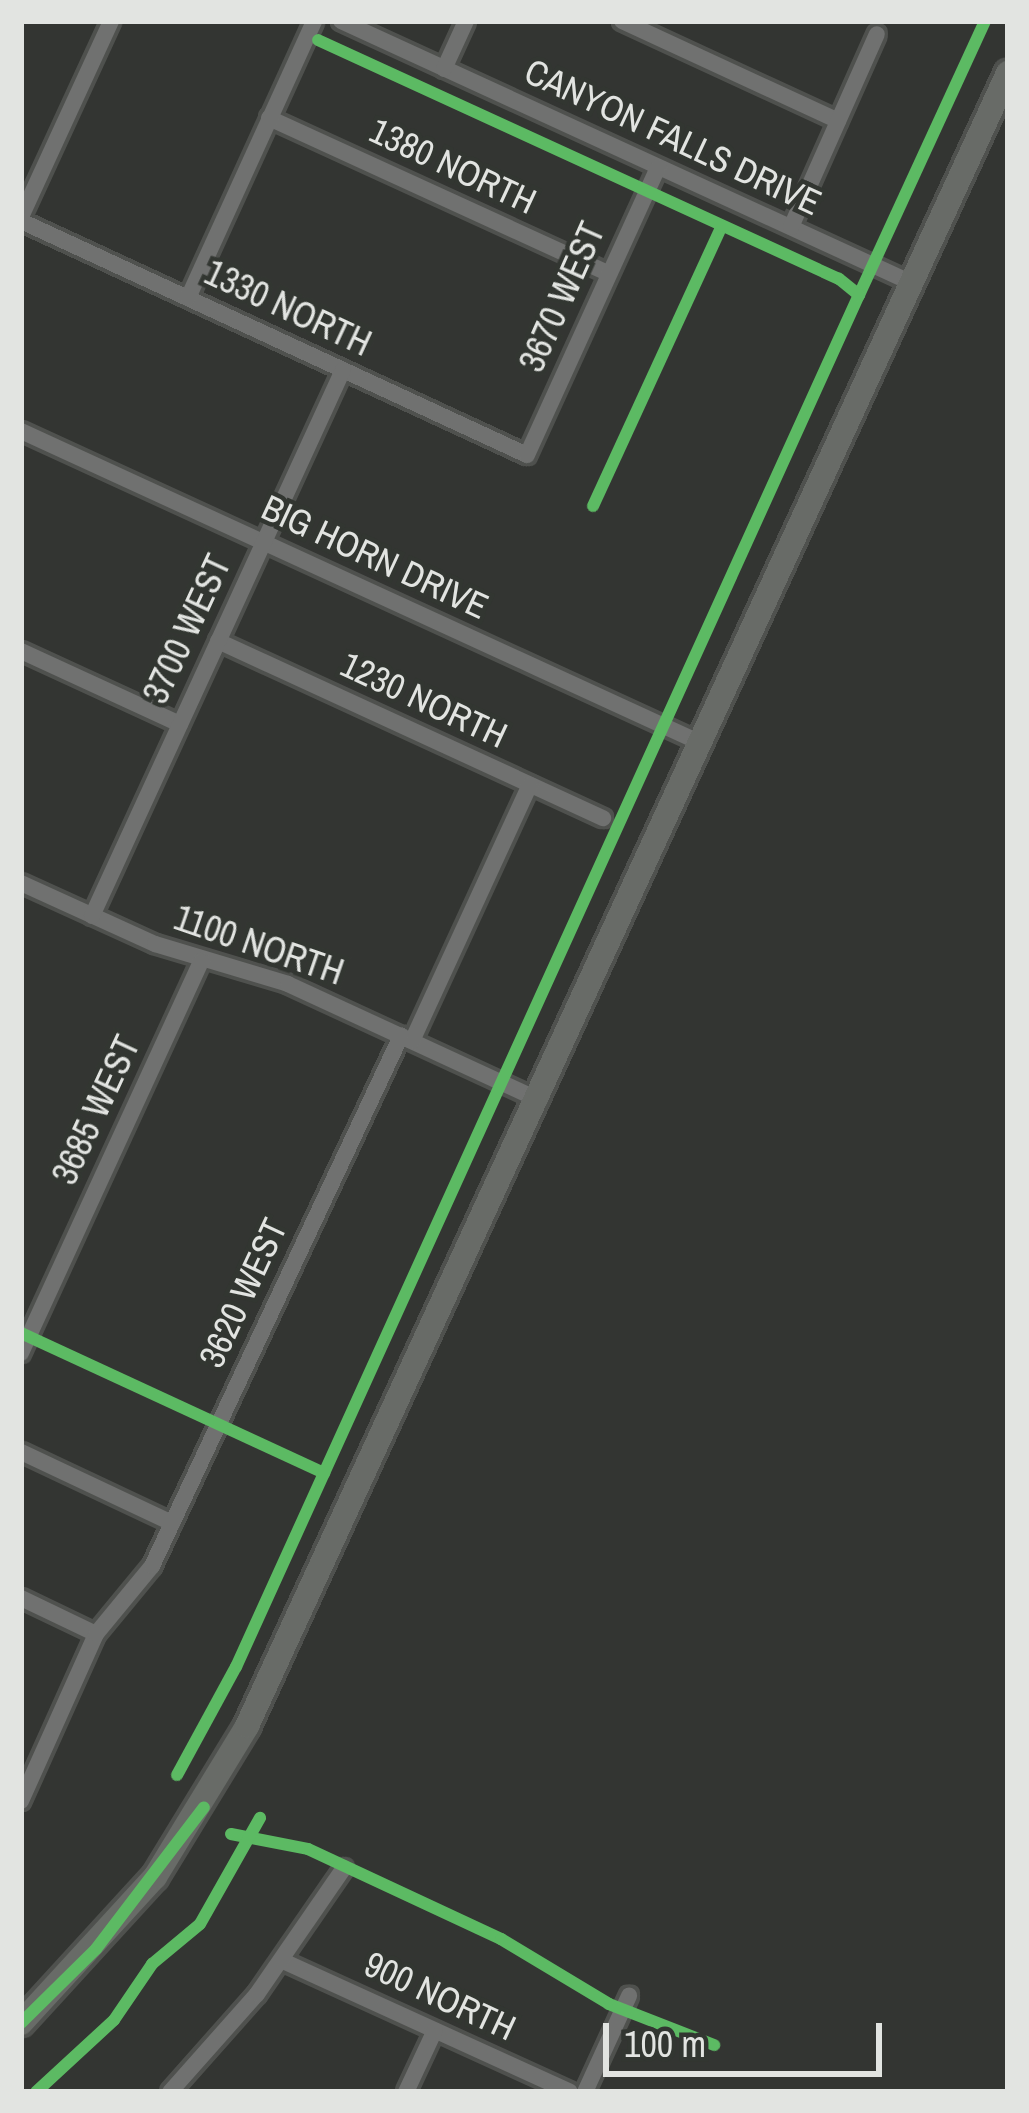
<!DOCTYPE html>
<html>
<head>
<meta charset="utf-8">
<style>
  body { margin:0 }
  #map { position:relative; width:1029px; height:2113px; overflow:hidden; background:#333532; font-family:"Archivo Narrow",sans-serif }
  div>[style] { position:absolute }
  .roads { filter:drop-shadow(3px 0 #4f514e) drop-shadow(-3px 0 #4f514e) drop-shadow(0 3px #4f514e) drop-shadow(0 -3px #4f514e) }
  .street>* { height:16px; margin:-8px; padding:0 8px; transform-origin:8px; border-radius:8px; background:#707170 }
  .secondary>* { height:24px; margin:-12px; padding:0 12px; transform-origin:12px; border-radius:12px; background:#686b67 }
  .cycleway>* { height:12px; margin:-6px; padding:0 6px; transform-origin:6px; border-radius:6px; background:#5cba63 }
  span { translate:-50% -50%; white-space:nowrap; text-align:center; line-height:1.15; -webkit-text-stroke:9px #323631; paint-order:stroke }
  .street-label { font-size:36px; color:#e2e4e1 }
  .frame { position:absolute; inset:0; border:24px solid #e2e4e1; pointer-events:none }
  .scale { position:absolute; left:603px; top:2023px; width:279px; height:54px; box-sizing:border-box; border:6px solid #e2e4e1; border-top:0; padding-left:15px; font-size:36px; line-height:42px; white-space:nowrap; color:#e2e4e1; -webkit-text-stroke:9px #323631; paint-order:stroke }
</style>
</head>
<body>
<div id="map">
  <div class="roads">
    <div class="street">
      <div style="left:341px;top:21px;width:628px;rotate:24.65deg"></div>
      <div style="left:622px;top:21px;width:238px;rotate:24.8deg"></div>
      <div style="left:444px;top:69px;width:53px;rotate:-65.4deg"></div>
      <div style="left:269px;top:118px;width:374px;rotate:24.6deg"></div>
      <div style="left:21px;top:217px;width:216px;rotate:-65.3deg"></div>
      <div style="left:21px;top:221px;width:557px;rotate:24.82deg"></div>
      <div style="left:527px;top:455px;width:316px;rotate:-65.5deg"></div>
      <div style="left:791px;top:227px;width:211px;rotate:-66deg"></div>
      <div style="left:188px;top:298px;width:304px;rotate:-65.5deg"></div>
      <div style="left:21px;top:431px;width:748px;rotate:24.65deg"></div>
      <div style="left:218px;top:641px;width:424px;rotate:24.7deg"></div>
      <div style="left:21px;top:651px;width:175px;rotate:24.7deg"></div>
      <div style="left:21px;top:883px;width:147px;rotate:24.5deg"></div>
      <div style="left:155px;top:944px;width:139px;rotate:16.7deg"></div>
      <div style="left:288px;top:984px;width:277px;rotate:24.8deg"></div>
      <div style="left:92px;top:916px;width:601px;rotate:-65.31deg"></div>
      <div style="left:412px;top:1041px;width:282px;rotate:-65.3deg"></div>
      <div style="left:21px;top:1353px;width:431px;rotate:-65.3deg"></div>
      <div style="left:21px;top:1452px;width:167px;rotate:25.2deg"></div>
      <div style="left:21px;top:1598px;width:83px;rotate:25.6deg"></div>
      <div style="left:21px;top:1801px;width:183px;rotate:-65.8deg"></div>
      <div style="left:96px;top:1634px;width:88px;rotate:-50.5deg"></div>
      <div style="left:152px;top:1566px;width:586px;rotate:-64.84deg"></div>
      <div style="left:283px;top:1961px;width:315px;rotate:24.5deg"></div>
      <div style="left:170px;top:2092px;width:131px;rotate:-48.4deg"></div>
      <div style="left:257px;top:1994px;width:153px;rotate:-55.4deg"></div>
      <div style="left:406px;top:2092px;width:68px;rotate:-64.9deg"></div>
      <div style="left:585px;top:2092px;width:106px;rotate:-65.4deg"></div>
    </div>
    <div class="secondary">
      <div style="left:21px;top:2023px;width:198px;rotate:-47.5deg"></div>
      <div style="left:155px;top:1877px;width:177px;rotate:-58.6deg"></div>
      <div style="left:247px;top:1726px;width:1820px;rotate:-65.28deg"></div>
    </div>
  </div>
  <div class="cycleway">
    <div style="left:859px;top:295px;width:302px;rotate:-65.3deg"></div>
    <div style="left:593px;top:506px;width:308px;rotate:-65.3deg"></div>
    <div style="left:21px;top:1333px;width:334px;rotate:24.8deg"></div>
    <div style="left:177px;top:1775px;width:123px;rotate:-61.4deg"></div>
    <div style="left:236px;top:1667px;width:1507px;rotate:-65.58deg"></div>
    <div style="left:859px;top:295px;width:26px;rotate:-141deg"></div>
    <div style="left:839px;top:279px;width:573px;rotate:-155.36deg"></div>
    <div style="left:231px;top:1834px;width:78px;rotate:11deg"></div>
    <div style="left:308px;top:1849px;width:213px;rotate:25deg"></div>
    <div style="left:501px;top:1939px;width:126px;rotate:31deg"></div>
    <div style="left:609px;top:2004px;width:113px;rotate:21.3deg"></div>
    <div style="left:21px;top:2023px;width:105px;rotate:-44.6deg"></div>
    <div style="left:96px;top:1949px;width:178px;rotate:-52.7deg"></div>
    <div style="left:36px;top:2092px;width:106px;rotate:-42.7deg"></div>
    <div style="left:114px;top:2020px;width:68px;rotate:-55.8deg"></div>
    <div style="left:152px;top:1964px;width:62px;rotate:-39.8deg"></div>
    <div style="left:200px;top:1924px;width:122px;rotate:-60.5deg"></div>
  </div>
  <div class="street-label">
    <span style="left:673px;top:137px;rotate:25deg">CANYON FALLS DRIVE</span>
    <span style="left:453px;top:166px;rotate:25deg">1380 NORTH</span>
    <span style="left:562px;top:297px;rotate:-66deg">3670 WEST</span>
    <span style="left:288px;top:308px;rotate:25deg">1330 NORTH</span>
    <span style="left:375px;top:557px;rotate:25deg">BIG HORN DRIVE</span>
    <span style="left:187px;top:629px;rotate:-65deg">3700 WEST</span>
    <span style="left:424px;top:700px;rotate:25deg">1230 NORTH</span>
    <span style="left:259px;top:945px;rotate:19deg">1100 NORTH</span>
    <span style="left:96px;top:1110px;rotate:-65deg">3685 WEST</span>
    <span style="left:243px;top:1293px;rotate:-65deg">3620 WEST</span>
    <span style="left:440px;top:1996px;rotate:25deg">900 NORTH</span>
  </div>
  <div class="frame"></div>
  <div class="scale">100 m</div>
</div>
</body>
</html>
